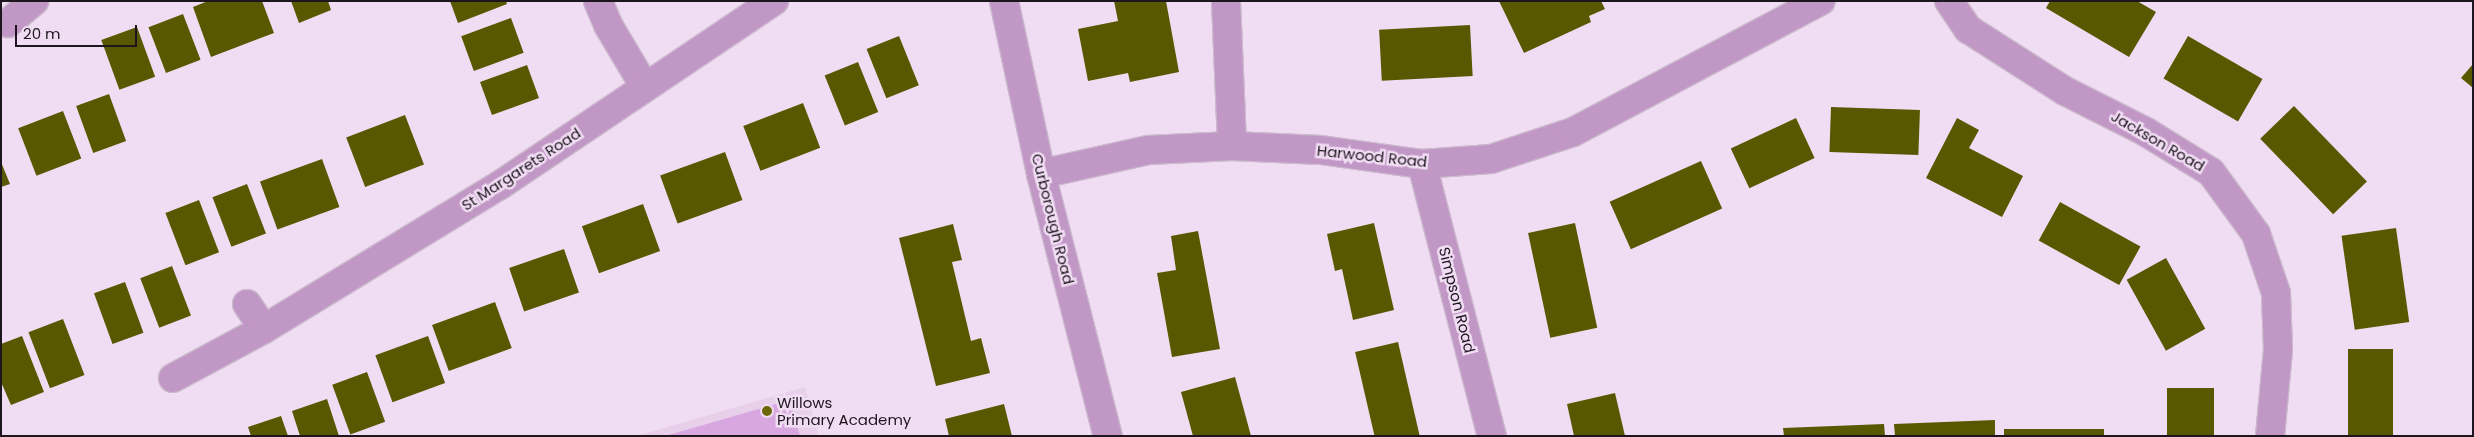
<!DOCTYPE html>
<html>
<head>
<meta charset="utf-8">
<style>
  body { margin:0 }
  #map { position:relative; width:2474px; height:437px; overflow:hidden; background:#f1ddf3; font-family:Poppins,sans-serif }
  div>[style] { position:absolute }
  .built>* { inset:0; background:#e8cfea }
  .green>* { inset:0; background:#d9a7df }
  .building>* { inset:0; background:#585800; transform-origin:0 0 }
  .roads { filter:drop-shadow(1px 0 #cbb9cd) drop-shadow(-1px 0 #cbb9cd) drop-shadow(0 1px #cbb9cd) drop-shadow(0 -1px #cbb9cd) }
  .minor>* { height:28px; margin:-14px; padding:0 14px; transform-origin:14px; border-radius:14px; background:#c197c6 }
  .dots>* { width:14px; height:14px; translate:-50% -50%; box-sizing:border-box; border:2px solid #f1ddf3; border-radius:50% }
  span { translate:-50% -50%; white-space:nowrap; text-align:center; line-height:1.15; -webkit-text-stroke:5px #f1ddf3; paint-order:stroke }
  .street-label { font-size:15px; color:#1d161e }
  .poi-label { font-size:15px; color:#1d161e }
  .left { translate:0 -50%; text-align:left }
  .frame { position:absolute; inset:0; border:2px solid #1d161e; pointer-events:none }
  .scale { position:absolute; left:15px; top:25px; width:122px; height:22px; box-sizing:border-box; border:2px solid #1d161e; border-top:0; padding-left:6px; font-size:15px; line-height:18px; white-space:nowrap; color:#1d161e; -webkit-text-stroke:4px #f1ddf3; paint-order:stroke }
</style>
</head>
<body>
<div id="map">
  <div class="built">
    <div style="clip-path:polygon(805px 387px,819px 436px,636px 436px)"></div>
  </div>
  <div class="green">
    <div style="clip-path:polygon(790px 400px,800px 436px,665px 436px)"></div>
  </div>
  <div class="building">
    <div style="clip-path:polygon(208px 1px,262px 1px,274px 33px,211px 57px,193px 7px)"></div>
    <div style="clip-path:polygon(291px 1px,328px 1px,331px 10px,299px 23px)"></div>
    <div style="clip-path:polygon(450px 1px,506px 1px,507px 4px,458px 23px)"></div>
    <div style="clip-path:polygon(1114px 1px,1166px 1px,1179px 72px,1130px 82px,1128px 73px,1088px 81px,1078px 29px,1118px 21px)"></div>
    <div style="clip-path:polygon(1499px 1px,1601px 1px,1605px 9px,1589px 16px,1591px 22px,1524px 53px)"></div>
    <div style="clip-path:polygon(2050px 1px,2137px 1px,2156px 12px,2129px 57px,2046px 8px)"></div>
    <div style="left:183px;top:14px;width:49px;height:37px;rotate:69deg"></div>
    <div style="left:511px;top:18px;width:37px;height:53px;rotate:70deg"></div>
    <div style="left:1470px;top:25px;width:51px;height:91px;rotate:87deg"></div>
    <div style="left:137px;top:27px;width:53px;height:38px;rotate:70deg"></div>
    <div style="left:899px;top:36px;width:53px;height:35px;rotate:68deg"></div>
    <div style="left:2188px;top:36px;width:86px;height:49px;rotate:30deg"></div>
    <div style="left:858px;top:62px;width:54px;height:36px;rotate:68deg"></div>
    <div style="clip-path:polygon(2473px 64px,2473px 88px,2461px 78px)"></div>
    <div style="left:527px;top:65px;width:35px;height:50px;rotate:70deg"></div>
    <div style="left:109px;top:94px;width:50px;height:35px;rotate:70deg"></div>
    <div style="left:803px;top:103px;width:48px;height:64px;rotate:69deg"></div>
    <div style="left:2294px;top:106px;width:105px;height:47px;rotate:46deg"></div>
    <div style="left:1831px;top:107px;width:89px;height:45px;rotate:2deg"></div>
    <div style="left:63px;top:111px;width:51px;height:48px;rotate:69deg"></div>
    <div style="left:405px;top:115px;width:53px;height:63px;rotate:69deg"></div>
    <div style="left:1796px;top:118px;width:44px;height:72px;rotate:65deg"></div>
    <div style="clip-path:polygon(1957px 118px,1979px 130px,1969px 148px,2023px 176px,2002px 217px,1926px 178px)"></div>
    <div style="left:725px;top:152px;width:51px;height:69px;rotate:70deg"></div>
    <div style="left:322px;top:159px;width:51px;height:66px;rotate:70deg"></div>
    <div style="left:1701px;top:161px;width:52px;height:100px;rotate:66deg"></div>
    <div style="clip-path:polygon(1px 162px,10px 184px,1px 187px)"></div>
    <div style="left:247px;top:184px;width:53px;height:37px;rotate:69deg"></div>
    <div style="left:199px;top:200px;width:56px;height:36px;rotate:69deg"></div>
    <div style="left:2060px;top:202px;width:92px;height:44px;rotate:29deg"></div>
    <div style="left:643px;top:204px;width:50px;height:65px;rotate:70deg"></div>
    <div style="clip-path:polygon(1374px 223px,1394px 310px,1353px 320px,1342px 269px,1335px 271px,1327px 234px)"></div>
    <div style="left:1575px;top:223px;width:107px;height:48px;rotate:78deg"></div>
    <div style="clip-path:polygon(953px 224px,962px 260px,952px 262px,971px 341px,981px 338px,990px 373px,936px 386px,899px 238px)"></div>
    <div style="left:2396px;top:228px;width:95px;height:55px;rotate:82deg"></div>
    <div style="clip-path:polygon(1198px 231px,1220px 349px,1172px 357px,1157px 273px,1176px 270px,1171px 236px)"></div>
    <div style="left:564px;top:249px;width:46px;height:58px;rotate:71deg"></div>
    <div style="left:2166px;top:258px;width:81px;height:45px;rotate:61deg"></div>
    <div style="left:172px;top:266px;width:53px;height:34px;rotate:69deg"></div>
    <div style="left:125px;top:282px;width:54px;height:33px;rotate:70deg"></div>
    <div style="left:495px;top:302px;width:49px;height:67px;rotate:70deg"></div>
    <div style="left:63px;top:319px;width:60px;height:37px;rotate:69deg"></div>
    <div style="clip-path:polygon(22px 336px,44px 392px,11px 405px,1px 382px,1px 344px)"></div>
    <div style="left:428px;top:336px;width:50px;height:56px;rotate:70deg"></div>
    <div style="left:1398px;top:342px;width:96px;height:44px;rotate:77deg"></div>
    <div style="left:2348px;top:349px;width:45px;height:87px"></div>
    <div style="left:367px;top:372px;width:53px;height:37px;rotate:70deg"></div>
    <div style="clip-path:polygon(1235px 377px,1251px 436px,1193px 436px,1181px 392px)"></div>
    <div style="left:2167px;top:388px;width:47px;height:48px"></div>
    <div style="clip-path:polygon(1615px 393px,1625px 436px,1574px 436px,1567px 404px)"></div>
    <div style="clip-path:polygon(327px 399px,339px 436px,300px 436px,292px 411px)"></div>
    <div style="clip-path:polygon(1004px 404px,1012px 436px,949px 436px,945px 419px)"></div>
    <div style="clip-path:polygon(281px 416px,288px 436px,251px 436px,248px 427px)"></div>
    <div style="clip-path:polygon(1995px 420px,1995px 436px,1895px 436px,1894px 424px)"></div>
    <div style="clip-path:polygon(1884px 424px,1885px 436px,1784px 436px,1783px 428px)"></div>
    <div style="left:2004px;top:429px;width:100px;height:7px"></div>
  </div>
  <div class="roads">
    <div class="minor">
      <div style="left:598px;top:1px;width:26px;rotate:67deg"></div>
      <div style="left:608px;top:25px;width:72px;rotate:59.2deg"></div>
      <div style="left:1004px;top:1px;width:177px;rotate:77.9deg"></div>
      <div style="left:1041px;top:174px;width:270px;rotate:75.7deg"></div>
      <div style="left:1226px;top:1px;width:145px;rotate:87.6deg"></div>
      <div style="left:1949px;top:1px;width:34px;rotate:56deg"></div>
      <div style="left:1968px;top:29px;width:115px;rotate:32.6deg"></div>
      <div style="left:2065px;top:91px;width:91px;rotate:26.8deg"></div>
      <div style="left:2146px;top:132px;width:76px;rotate:31.6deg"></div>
      <div style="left:2211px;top:172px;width:77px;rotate:54deg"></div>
      <div style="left:2256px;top:234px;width:62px;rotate:71.3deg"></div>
      <div style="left:2276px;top:293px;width:57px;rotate:88deg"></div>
      <div style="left:2278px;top:350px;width:86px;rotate:95.3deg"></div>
      <div style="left:8px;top:23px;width:34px;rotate:-40deg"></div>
      <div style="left:1422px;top:164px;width:281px;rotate:75.6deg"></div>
      <div style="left:1041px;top:174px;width:110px;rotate:-12.6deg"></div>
      <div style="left:1148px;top:150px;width:84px;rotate:-2.7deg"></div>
      <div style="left:1232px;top:146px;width:89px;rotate:2.6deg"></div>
      <div style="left:1321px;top:150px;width:102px;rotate:7.9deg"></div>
      <div style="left:1422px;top:164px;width:69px;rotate:-4.1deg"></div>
      <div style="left:1491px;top:159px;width:86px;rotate:-18.2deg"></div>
      <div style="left:1573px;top:132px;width:280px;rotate:-27.9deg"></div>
      <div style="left:247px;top:304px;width:30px;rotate:56deg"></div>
      <div style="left:173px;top:378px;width:103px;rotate:-28.3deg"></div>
      <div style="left:264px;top:329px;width:276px;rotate:-31.4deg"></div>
      <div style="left:500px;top:185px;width:330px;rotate:-33.9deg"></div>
    </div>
  </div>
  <div class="dots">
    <div style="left:767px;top:411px;background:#696804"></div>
  </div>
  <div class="street-label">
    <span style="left:2158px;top:141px;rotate:30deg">Jackson Road</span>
    <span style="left:1372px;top:156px;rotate:6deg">Harwood Road</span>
    <span style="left:521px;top:169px;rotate:-33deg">St Margarets Road</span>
    <span style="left:1053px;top:219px;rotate:76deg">Curborough Road</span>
    <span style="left:1457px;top:300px;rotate:76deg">Simpson Road</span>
  </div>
  <div class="poi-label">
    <span class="left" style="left:777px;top:411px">Willows<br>Primary Academy</span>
  </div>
  <div class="frame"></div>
  <div class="scale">20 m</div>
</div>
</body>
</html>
